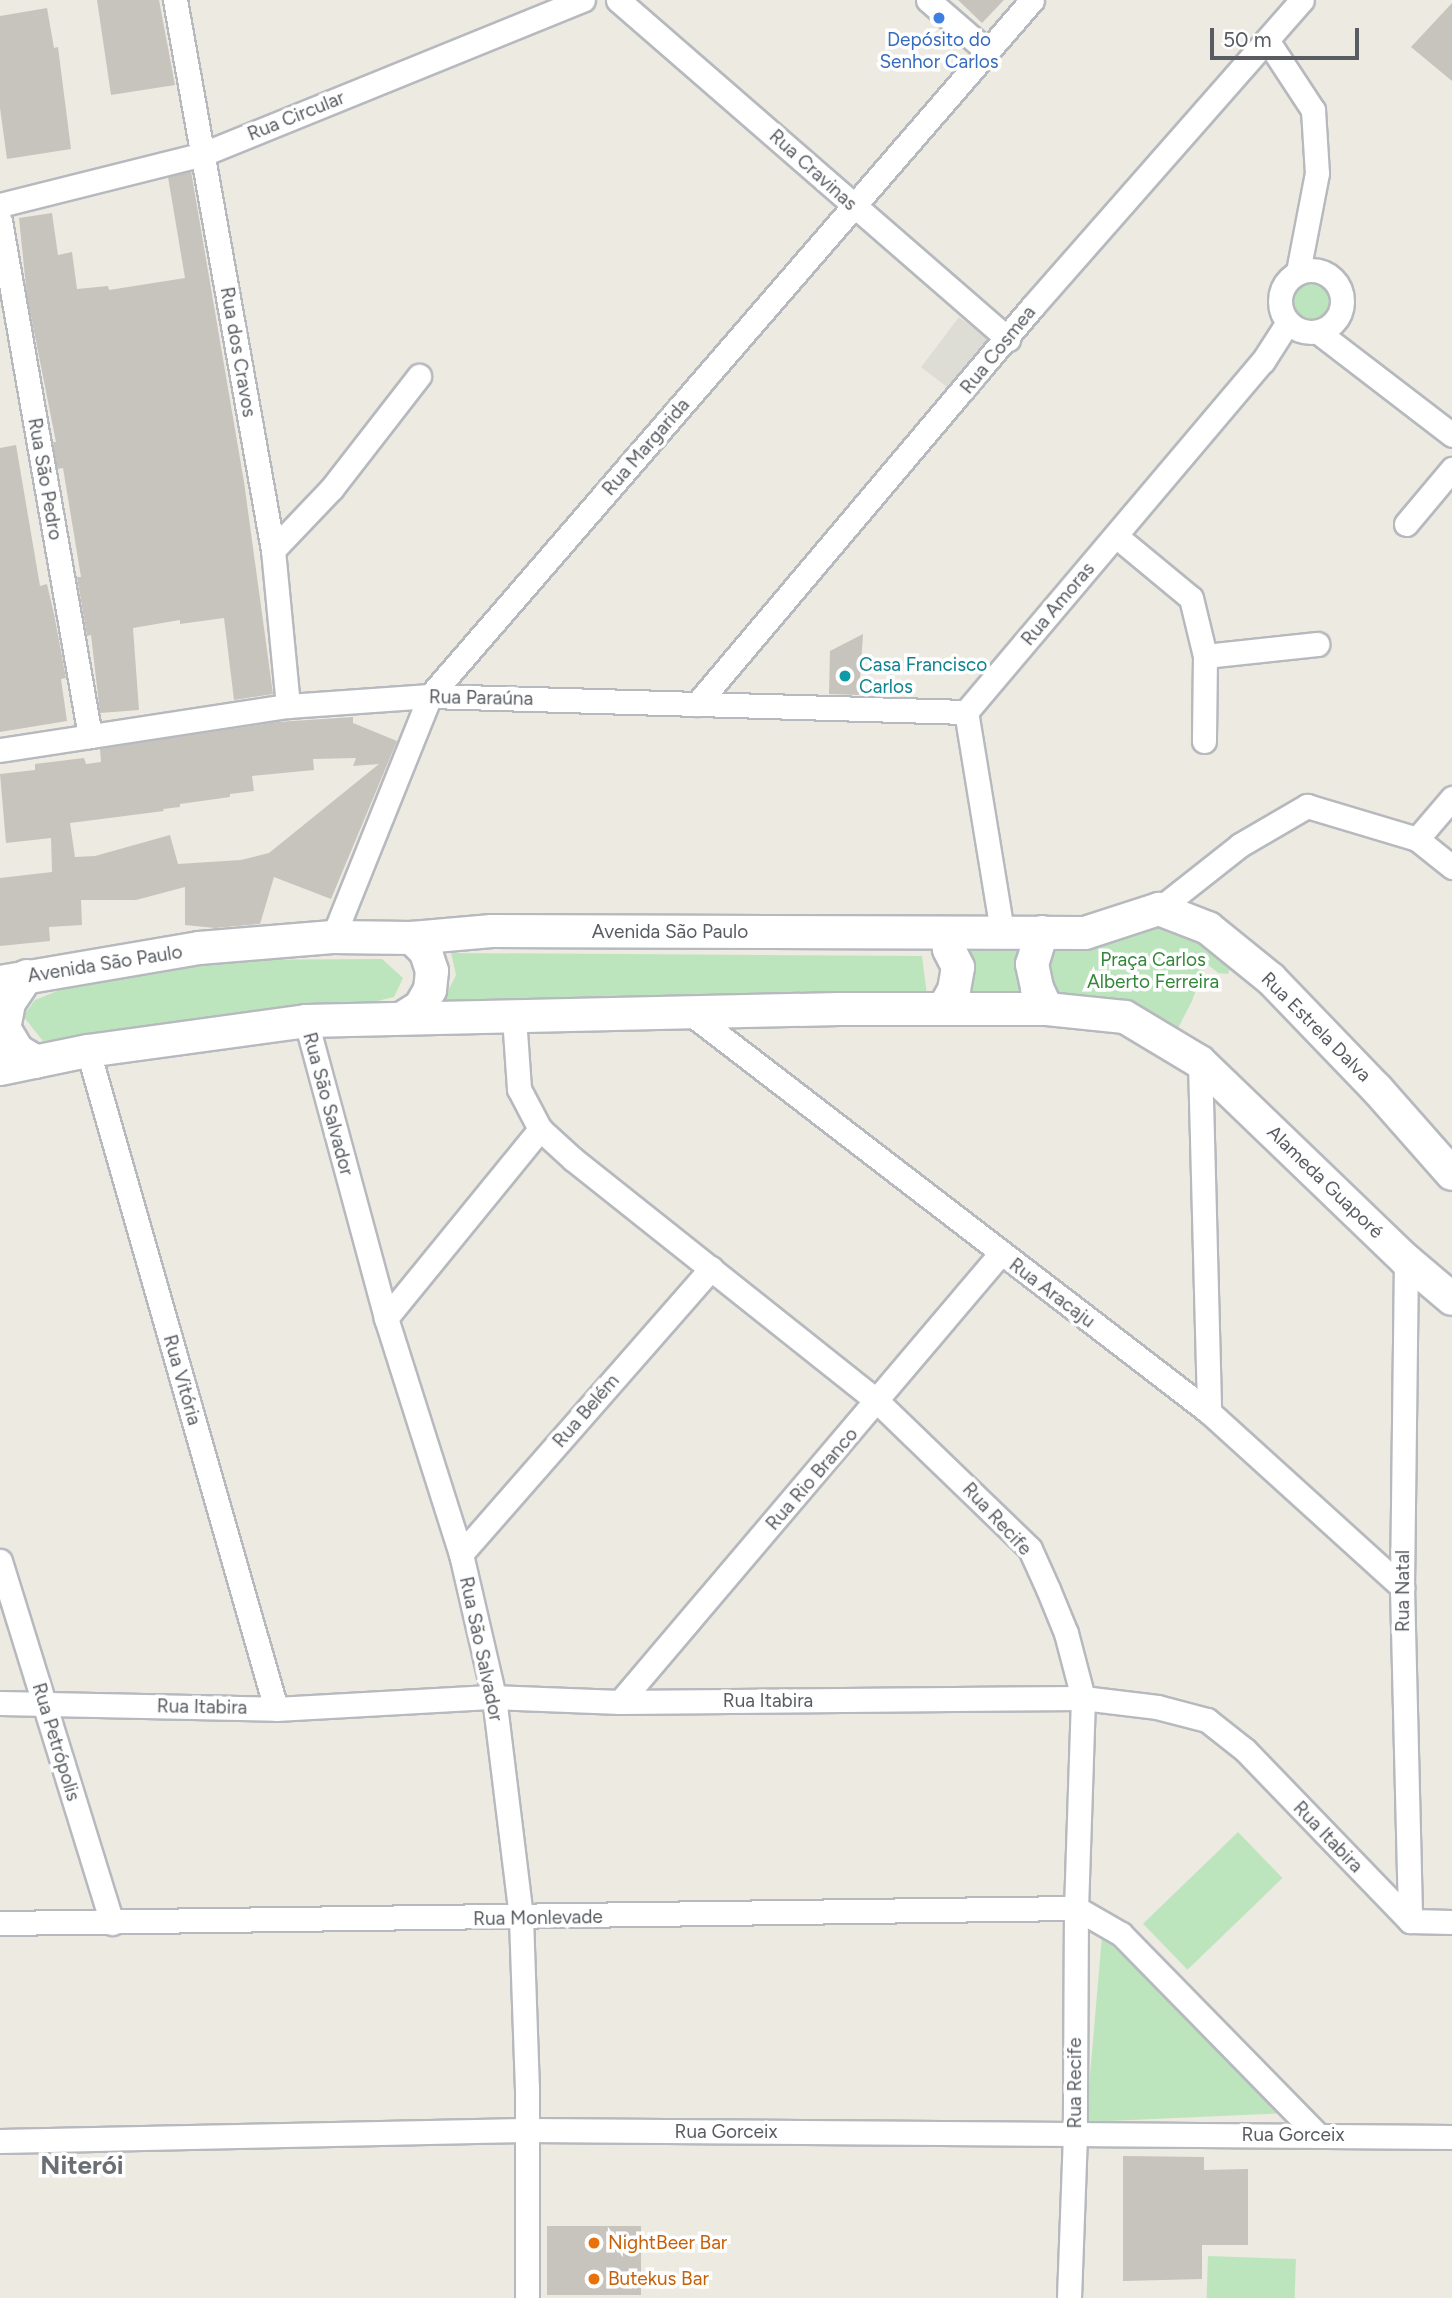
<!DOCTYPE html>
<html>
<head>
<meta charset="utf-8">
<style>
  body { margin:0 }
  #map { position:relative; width:1452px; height:2298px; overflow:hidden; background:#edeae1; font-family:Figtree,sans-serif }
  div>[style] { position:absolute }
  .industrial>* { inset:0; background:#dddcd5; transform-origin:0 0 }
  .green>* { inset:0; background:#bce5bd; transform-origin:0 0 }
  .round { border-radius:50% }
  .building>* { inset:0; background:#c7c4be; transform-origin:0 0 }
  .roads { filter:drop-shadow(2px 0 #b6b9be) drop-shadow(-2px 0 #b6b9be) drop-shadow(0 2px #b6b9be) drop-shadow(0 -2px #b6b9be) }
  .street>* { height:23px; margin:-11.5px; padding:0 11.5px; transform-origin:11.5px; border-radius:11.5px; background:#fff }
  .street>.ring { margin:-11.5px; padding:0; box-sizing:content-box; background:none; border:23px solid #fff; border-radius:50% }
  .secondary>* { height:32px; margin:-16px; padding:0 16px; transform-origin:16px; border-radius:16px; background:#fff }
  .dots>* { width:19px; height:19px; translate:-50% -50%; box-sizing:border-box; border:4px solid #fff; border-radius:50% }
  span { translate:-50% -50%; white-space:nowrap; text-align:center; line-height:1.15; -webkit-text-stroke:7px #fff; paint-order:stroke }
  .shop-label { font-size:19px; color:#366cbe }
  .street-label { font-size:19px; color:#595d62 }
  .culture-label { font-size:19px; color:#0d838f }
  .left { translate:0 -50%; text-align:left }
  .park-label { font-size:19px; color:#348639 }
  .food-label { font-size:19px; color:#c56008 }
  .district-label { font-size:26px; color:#6a6f74; font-weight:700 }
  .scale { position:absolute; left:1210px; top:28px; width:149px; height:32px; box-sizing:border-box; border:4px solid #595d62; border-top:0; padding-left:9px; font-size:21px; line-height:24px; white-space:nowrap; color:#595d62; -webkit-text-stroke:5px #fff; paint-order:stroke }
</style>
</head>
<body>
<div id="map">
  <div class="industrial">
    <div style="left:959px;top:317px;width:48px;height:63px;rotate:37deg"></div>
  </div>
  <div class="green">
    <div class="round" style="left:1289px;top:281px;width:44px;height:44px"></div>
    <div style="clip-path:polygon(1153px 922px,1217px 952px,1231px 965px,1228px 974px,1218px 973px,1206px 963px,1192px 1001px,1177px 1030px,1057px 1004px,1046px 987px,1047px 955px,1059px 948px,1076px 950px)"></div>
    <div style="left:959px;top:941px;width:66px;height:62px;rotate:1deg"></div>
    <div style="clip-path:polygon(451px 953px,922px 956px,927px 995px,442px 1003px,456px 975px)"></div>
    <div style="clip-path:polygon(382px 959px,403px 978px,394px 997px,353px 1007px,43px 1041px,23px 1016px,35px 1000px,62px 989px,235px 960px)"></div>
    <div style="left:1238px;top:1832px;width:64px;height:132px;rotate:46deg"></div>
    <div style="clip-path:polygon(1102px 1936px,1286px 2113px,1086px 2122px)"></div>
    <div style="left:1208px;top:2256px;width:88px;height:42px;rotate:2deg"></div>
  </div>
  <div class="building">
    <div style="clip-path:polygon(97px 0,159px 0,175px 85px,111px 95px)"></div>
    <div style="clip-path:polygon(958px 0,1004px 0,982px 23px)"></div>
    <div style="clip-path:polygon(1452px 3px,1452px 81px,1411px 47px)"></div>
    <div style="clip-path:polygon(47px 8px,54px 48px,58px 47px,71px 149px,7px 159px,0 108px,0 16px)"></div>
    <div style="clip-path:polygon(191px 171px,244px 482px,273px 694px,234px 700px,224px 618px,180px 624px,180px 620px,133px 628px,139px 710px,100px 713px,91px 635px,87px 636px,77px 577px,81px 577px,63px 468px,57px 469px,53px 442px,56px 442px,27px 296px,19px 218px,52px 213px,58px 255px,72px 252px,77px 289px,108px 286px,109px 290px,185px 278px,168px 177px)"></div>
    <div style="clip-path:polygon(16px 445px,40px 586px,47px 584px,54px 614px,66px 678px,61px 679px,67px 721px,0 732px,0 448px)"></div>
    <div style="clip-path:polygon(863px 634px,859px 695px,829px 694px,830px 651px)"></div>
    <div style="clip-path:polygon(evenodd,353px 717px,353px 723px,397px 741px,331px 899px,274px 877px,260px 924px,215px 928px,185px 925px,185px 887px,136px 900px,81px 900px,82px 925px,49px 927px,50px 941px,0 946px,0 878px,52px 872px,51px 838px,6px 843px,0 774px,35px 770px,35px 764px,84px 758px,86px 764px,101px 762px,100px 749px,144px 742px,277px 722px,353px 717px,356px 758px,353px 766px,379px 764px,269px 853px,241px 860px,178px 864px,170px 835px,95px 856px,75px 857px,70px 823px,164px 811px,163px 809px,180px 807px,180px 804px,230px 797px,230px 794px,254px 791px,252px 776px,314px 770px,313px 759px,356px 758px)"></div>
    <div style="clip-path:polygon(1123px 2156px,1204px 2157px,1204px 2170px,1248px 2169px,1248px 2245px,1202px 2245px,1202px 2279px,1123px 2281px)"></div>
    <div style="left:641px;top:2226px;width:69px;height:94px;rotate:90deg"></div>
  </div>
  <div class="roads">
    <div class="street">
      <div style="left:175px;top:0;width:559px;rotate:79.9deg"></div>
      <div style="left:273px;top:550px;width:157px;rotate:84.5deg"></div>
      <div style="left:618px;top:0;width:517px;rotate:41deg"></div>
      <div style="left:928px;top:0;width:78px;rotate:40.8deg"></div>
      <div style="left:1267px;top:40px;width:84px;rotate:56.7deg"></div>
      <div style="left:1313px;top:110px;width:63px;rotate:86.4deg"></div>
      <div style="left:1317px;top:173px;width:101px;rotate:100.9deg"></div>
      <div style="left:0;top:205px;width:209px;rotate:-14.1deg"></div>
      <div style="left:203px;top:154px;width:410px;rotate:-22.1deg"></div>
      <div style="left:0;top:221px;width:523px;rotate:80.09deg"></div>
      <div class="ring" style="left:1280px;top:270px;width:39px;height:39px"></div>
      <div style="left:1318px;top:332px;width:169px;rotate:37.5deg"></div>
      <div style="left:1406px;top:524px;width:72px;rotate:-50.1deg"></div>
      <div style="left:1116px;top:536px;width:97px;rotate:39.6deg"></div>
      <div style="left:1191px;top:598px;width:60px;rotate:76.4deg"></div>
      <div style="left:1205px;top:656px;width:85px;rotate:90.7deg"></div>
      <div style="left:273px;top:550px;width:86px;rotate:-46.4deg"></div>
      <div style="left:332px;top:488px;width:142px;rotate:-52.2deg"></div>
      <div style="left:1205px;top:656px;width:113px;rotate:-6.1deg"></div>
      <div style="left:697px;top:704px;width:521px;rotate:-49.83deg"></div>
      <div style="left:1033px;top:306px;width:407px;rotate:-48.7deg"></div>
      <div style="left:0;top:750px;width:291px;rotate:-8.7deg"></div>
      <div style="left:288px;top:706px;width:142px;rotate:-4deg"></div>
      <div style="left:430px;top:696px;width:536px;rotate:1.71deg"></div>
      <div style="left:1417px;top:839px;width:54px;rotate:-49.5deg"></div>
      <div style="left:1159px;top:909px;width:103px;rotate:-38.3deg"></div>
      <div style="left:1240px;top:845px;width:78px;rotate:-30.2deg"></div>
      <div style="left:1307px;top:806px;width:115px;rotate:16.7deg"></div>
      <div style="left:1417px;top:839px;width:45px;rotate:38.7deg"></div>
      <div style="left:1002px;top:931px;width:222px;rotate:-99.3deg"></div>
      <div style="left:966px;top:712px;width:460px;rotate:-49.8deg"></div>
      <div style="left:1263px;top:361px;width:46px;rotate:-57.3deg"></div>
      <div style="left:333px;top:937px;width:260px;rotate:-68.1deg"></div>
      <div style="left:430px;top:696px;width:920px;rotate:-49.14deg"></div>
      <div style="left:690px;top:1013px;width:655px;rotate:37.55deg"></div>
      <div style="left:1209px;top:1412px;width:261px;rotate:42.2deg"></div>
      <div style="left:514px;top:1017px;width:72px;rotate:86deg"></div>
      <div style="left:519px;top:1089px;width:45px;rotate:62.3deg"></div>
      <div style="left:540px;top:1129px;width:46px;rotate:42.4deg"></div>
      <div style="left:574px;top:1160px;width:389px;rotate:38.5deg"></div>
      <div style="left:878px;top:1402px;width:211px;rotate:44deg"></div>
      <div style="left:1030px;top:1549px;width:44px;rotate:65.8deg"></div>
      <div style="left:1048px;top:1589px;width:48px;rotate:67.8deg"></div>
      <div style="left:1066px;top:1633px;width:67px;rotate:75.3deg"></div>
      <div style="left:1083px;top:1698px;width:210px;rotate:91.9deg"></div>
      <div style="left:1076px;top:1908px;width:226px;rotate:90.3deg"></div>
      <div style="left:1075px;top:2134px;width:164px;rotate:92.1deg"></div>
      <div style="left:306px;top:1021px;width:308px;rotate:74.9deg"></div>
      <div style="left:386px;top:1318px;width:248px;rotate:72.4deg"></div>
      <div style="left:461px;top:1554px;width:147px;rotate:77deg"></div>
      <div style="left:494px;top:1697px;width:223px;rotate:83deg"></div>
      <div style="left:521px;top:1918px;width:170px;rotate:88deg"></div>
      <div style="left:527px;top:2088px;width:210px;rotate:90deg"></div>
      <div style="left:88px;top:1051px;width:684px;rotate:74.05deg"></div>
      <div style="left:1200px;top:1062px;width:350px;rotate:88.5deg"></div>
      <div style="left:1406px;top:1260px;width:327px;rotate:90.7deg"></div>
      <div style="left:1402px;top:1587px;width:334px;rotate:88.6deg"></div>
      <div style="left:386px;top:1318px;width:244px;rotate:-50.8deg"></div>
      <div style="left:461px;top:1554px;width:380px;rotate:-48.8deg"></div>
      <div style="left:0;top:1561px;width:379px;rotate:72.8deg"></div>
      <div style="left:620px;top:1702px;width:587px;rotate:-49.69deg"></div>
      <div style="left:0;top:1703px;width:276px;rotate:1.2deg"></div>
      <div style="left:276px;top:1709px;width:218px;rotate:-3.2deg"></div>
      <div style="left:494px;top:1697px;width:126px;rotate:2.3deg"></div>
      <div style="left:620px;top:1702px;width:463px;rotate:-0.5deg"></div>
      <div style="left:1083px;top:1698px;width:75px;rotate:6.9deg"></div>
      <div style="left:1157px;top:1707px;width:52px;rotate:14.6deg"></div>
      <div style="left:1207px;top:1720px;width:48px;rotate:38.3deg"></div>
      <div style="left:1245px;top:1750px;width:238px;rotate:46deg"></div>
      <div style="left:1410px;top:1921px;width:42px;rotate:1.4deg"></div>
      <div style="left:1076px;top:1908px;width:52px;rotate:30deg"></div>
      <div style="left:1121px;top:1934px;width:280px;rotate:45.6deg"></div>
      <div style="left:0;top:1923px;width:1076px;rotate:-0.8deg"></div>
      <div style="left:0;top:2141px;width:527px;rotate:-1.2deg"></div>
      <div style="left:527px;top:2130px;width:925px;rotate:0.43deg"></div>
    </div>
    <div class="secondary">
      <div style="left:1042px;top:932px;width:34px;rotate:107deg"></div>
      <div style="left:1032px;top:964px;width:25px;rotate:78deg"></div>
      <div style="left:1037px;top:988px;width:23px;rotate:65deg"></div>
      <div style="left:27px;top:976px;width:32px;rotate:124deg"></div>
      <div style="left:9px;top:1003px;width:25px;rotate:101deg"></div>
      <div style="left:4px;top:1028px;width:27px;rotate:59deg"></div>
      <div style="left:18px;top:1051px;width:21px;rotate:31deg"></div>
      <div style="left:0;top:982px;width:202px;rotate:-9.7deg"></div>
      <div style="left:199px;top:948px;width:134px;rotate:-4.7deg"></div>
      <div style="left:333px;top:937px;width:79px;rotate:0.7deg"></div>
      <div style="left:412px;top:938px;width:80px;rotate:-5deg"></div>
      <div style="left:492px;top:931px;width:593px;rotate:0.19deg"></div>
      <div style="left:1085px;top:933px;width:78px;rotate:-18deg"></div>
      <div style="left:1159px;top:909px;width:53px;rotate:21.2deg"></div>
      <div style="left:1208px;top:928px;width:81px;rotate:39deg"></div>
      <div style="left:1271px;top:979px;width:153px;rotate:46.1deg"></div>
      <div style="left:1377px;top:1089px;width:113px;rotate:48.6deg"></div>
      <div style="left:944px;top:1008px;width:21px;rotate:-61deg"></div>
      <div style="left:954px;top:990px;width:23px;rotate:-80deg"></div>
      <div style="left:958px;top:967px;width:20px;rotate:-117deg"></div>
      <div style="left:949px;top:949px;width:15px;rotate:-98deg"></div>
      <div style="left:404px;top:1017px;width:19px;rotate:-32deg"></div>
      <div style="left:420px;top:1007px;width:20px;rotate:-60deg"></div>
      <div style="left:430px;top:990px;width:19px;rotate:-84deg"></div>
      <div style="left:432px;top:971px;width:20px;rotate:-108deg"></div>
      <div style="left:426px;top:952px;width:20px;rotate:-135deg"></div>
      <div style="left:0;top:1069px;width:90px;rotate:-11.6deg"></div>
      <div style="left:88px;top:1051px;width:220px;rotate:-7.8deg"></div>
      <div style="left:306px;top:1021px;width:533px;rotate:-1.29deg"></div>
      <div style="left:839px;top:1009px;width:208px"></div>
      <div style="left:1047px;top:1009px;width:78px;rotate:5.9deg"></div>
      <div style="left:1125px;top:1017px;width:87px;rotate:31deg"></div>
      <div style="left:1200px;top:1062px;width:286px;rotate:43.9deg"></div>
      <div style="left:1406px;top:1260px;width:60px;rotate:40.3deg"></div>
    </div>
  </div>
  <div class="dots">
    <div style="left:939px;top:18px;background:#3f7fe0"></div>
    <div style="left:845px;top:676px;background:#0f9aa8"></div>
    <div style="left:594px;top:2243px;background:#e8710a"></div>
    <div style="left:594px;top:2279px;background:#e8710a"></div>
  </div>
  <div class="shop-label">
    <span style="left:939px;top:51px">Depósito do<br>Senhor Carlos</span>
  </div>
  <div class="street-label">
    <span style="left:296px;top:116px;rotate:-22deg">Rua Circular</span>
    <span style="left:813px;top:170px;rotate:42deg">Rua Cravinas</span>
    <span style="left:998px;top:350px;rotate:-51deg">Rua Cosmea</span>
    <span style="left:238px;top:352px;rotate:80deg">Rua dos Cravos</span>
    <span style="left:646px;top:447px;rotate:-49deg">Rua Margarida</span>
    <span style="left:45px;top:479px;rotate:80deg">Rua São Pedro</span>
    <span style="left:1058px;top:604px;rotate:-50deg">Rua Amoras</span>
    <span style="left:481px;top:698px;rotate:1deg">Rua Paraúna</span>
    <span style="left:670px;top:932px">Avenida São Paulo</span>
    <span style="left:105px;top:964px;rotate:-9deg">Avenida São Paulo</span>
    <span style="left:1316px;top:1027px;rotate:45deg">Rua Estrela Dalva</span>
    <span style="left:328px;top:1104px;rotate:75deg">Rua São Salvador</span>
    <span style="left:1325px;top:1182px;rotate:44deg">Alameda Guaporé</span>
    <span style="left:1052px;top:1293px;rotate:37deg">Rua Aracaju</span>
    <span style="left:182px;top:1380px;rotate:74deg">Rua Vitória</span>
    <span style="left:586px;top:1411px;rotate:-49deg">Rua Belém</span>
    <span style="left:812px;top:1479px;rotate:-49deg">Rua Rio Branco</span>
    <span style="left:997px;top:1519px;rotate:47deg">Rua Recife</span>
    <span style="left:1403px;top:1591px;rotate:-90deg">Rua Natal</span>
    <span style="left:481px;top:1649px;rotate:78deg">Rua São Salvador</span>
    <span style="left:768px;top:1701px">Rua Itabira</span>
    <span style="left:202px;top:1707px;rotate:1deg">Rua Itabira</span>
    <span style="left:56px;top:1742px;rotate:73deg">Rua Petrópolis</span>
    <span style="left:1328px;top:1837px;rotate:46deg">Rua Itabira</span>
    <span style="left:538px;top:1918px;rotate:-1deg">Rua Monlevade</span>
    <span style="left:1075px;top:2083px;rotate:-90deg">Rua Recife</span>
    <span style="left:726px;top:2132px">Rua Gorceix</span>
    <span style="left:1293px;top:2135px">Rua Gorceix</span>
  </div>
  <div class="culture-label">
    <span class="left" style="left:859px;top:676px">Casa Francisco<br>Carlos</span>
  </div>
  <div class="park-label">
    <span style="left:1153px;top:971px">Praça Carlos<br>Alberto Ferreira</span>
  </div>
  <div class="food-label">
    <span class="left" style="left:608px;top:2243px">NightBeer Bar</span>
    <span class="left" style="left:608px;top:2279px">Butekus Bar</span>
  </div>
  <div class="district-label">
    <span style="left:82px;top:2166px">Niterói</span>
  </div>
  <div class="scale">50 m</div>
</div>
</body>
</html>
